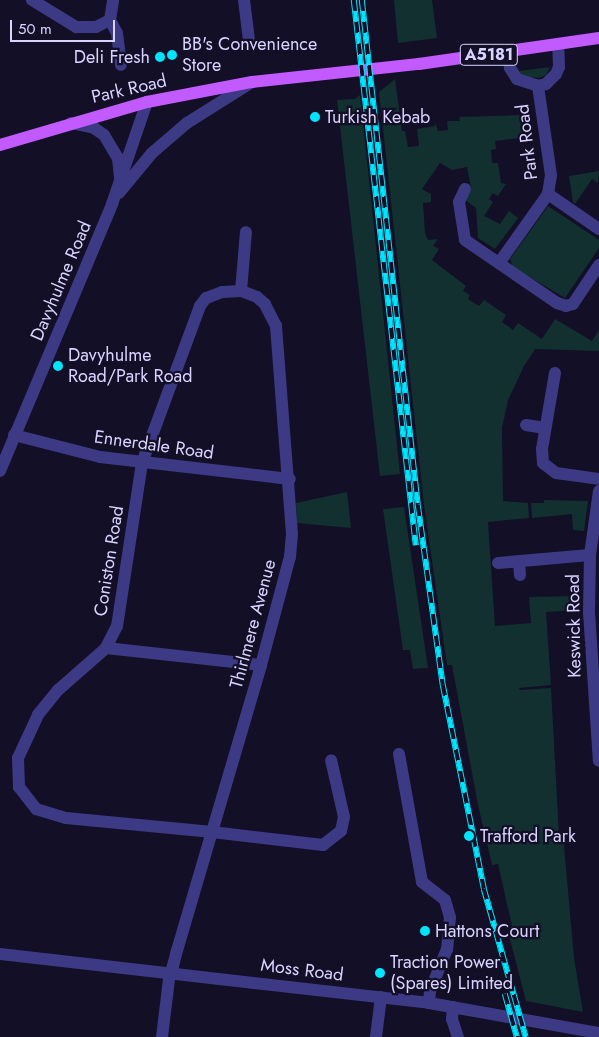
<!DOCTYPE html>
<html>
<head>
<meta charset="utf-8">
<style>
  body { margin:0 }
  #map { position:relative; width:599px; height:1037px; overflow:hidden; background:#130f26; font-family:Jost,sans-serif }
  div>[style] { position:absolute }
  .green>* { inset:0; background:#12302f }
  .minor>* { height:12px; margin:-6px; padding:0 6px; transform-origin:6px; border-radius:6px; background:#3d3a85 }
  .tertiary>* { height:12px; margin:-6px; padding:0 6px; transform-origin:6px; border-radius:6px; background:#3d3a85 }
  .primary>* { height:12px; margin:-6px; padding:0 6px; transform-origin:6px; border-radius:6px; background:#c25bff }
  .rail>* { height:5.5px; margin-top:-2.75px; transform-origin:0; background:repeating-linear-gradient(90deg,#130f26 0 11px,#00e5ff 0 22px); box-sizing:border-box; border-block:1px solid #00e5ff }
  .dots>* { width:14px; height:14px; translate:-50% -50%; box-sizing:border-box; border:2px solid #130f26; border-radius:50% }
  span { translate:-50% -50%; white-space:nowrap; text-align:center; line-height:1.15; -webkit-text-stroke:4.5px #130f26; paint-order:stroke }
  .shield-label span { padding:1px 4px; background:#130f26; border:1px solid; border-radius:4px; -webkit-text-stroke-width:0 }
  .shield-label { font-size:16px; color:#d9d4ff; font-weight:700 }
  .poi-label { font-size:18px; color:#d9d4ff }
  .left { translate:0 -50%; text-align:left }
  .right { translate:-100% -50%; text-align:right }
  .street-label { font-size:18px; color:#d9d4ff }
  .scale { position:absolute; left:10px; top:20px; width:105px; height:22px; box-sizing:border-box; border:2px solid #d9d4ff; border-top:0; padding-left:6px; font-size:15px; line-height:18px; white-space:nowrap; color:#d9d4ff; -webkit-text-stroke:4px #130f26; paint-order:stroke }
</style>
</head>
<body>
<div id="map">
  <div class="green">
    <div style="clip-path:polygon(394px 0,432px 0,437px 38px,398px 43px)"></div>
    <div style="clip-path:polygon(550px 67px,546px 75px,539px 78px,521px 76px,519px 71px)"></div>
    <div style="clip-path:polygon(395px 79px,402px 131px,405px 131px,408px 147px,419px 146px,417px 129px,435px 126px,435px 122px,438px 131px,448px 130px,447px 121px,460px 121px,459px 117px,524px 115px,528px 137px,495px 141px,496px 149px,491px 150px,492px 163px,498px 163px,501px 183px,506px 184px,498px 196px,493px 193px,489px 199px,493px 202px,484px 216px,500px 224px,509px 211px,518px 218px,495px 249px,478px 238px,476px 208px,464px 199px,471px 188px,467px 167px,452px 170px,440px 163px,422px 189px,431px 194px,431px 202px,423px 203px,425px 233px,428px 240px,438px 239px,433px 246px,439px 249px,432px 260px,466px 286px,463px 291px,470px 295px,468px 299px,479px 306px,484px 300px,506px 315px,502px 322px,513px 330px,518px 323px,542px 339px,555px 319px,592px 341px,599px 330px,599px 351px,535px 349px,524px 366px,508px 400px,502px 428px,503px 501px,528px 503px,529px 518px,488px 522px,495px 626px,531px 623px,529px 597px,579px 596px,579px 610px,546px 612px,551px 685px,519px 688px,520px 690px,551px 688px,559px 835px,563px 835px,574px 958px,583px 1012px,526px 1001px,507px 928px,512px 926px,498px 864px,492px 865px,478px 805px,452px 665px,447px 665px,424px 505px,379px 92px)"></div>
    <div style="clip-path:polygon(360px 95px,400px 474px,380px 476px,337px 100px,355px 99px)"></div>
    <div style="clip-path:polygon(599px 171px,598px 183px,592px 179px,575px 204px,573px 202px,569px 176px)"></div>
    <div style="clip-path:polygon(548px 206px,599px 240px,599px 248px,565px 298px,513px 267px,510px 259px)"></div>
    <div style="clip-path:polygon(347px 492px,351px 528px,297px 523px,296px 503px)"></div>
    <div style="clip-path:polygon(544px 500px,588px 501px,584px 531px,573px 530px,572px 514px,532px 518px,531px 503px,544px 503px)"></div>
    <div style="clip-path:polygon(404px 507px,428px 668px,413px 669px,410px 650px,403px 650px,383px 509px)"></div>
  </div>
  <div class="minor">
    <div style="left:32px;top:0;width:52px;rotate:31.5deg"></div>
    <div style="left:76px;top:27px;width:20px"></div>
    <div style="left:96px;top:27px;width:16px;rotate:-27deg"></div>
    <div style="left:244px;top:0;width:40px;rotate:82.9deg"></div>
    <div style="left:110px;top:20px;width:15px;rotate:62deg"></div>
    <div style="left:117px;top:33px;width:32px;rotate:83deg"></div>
    <div style="left:110px;top:20px;width:20px;rotate:-81deg"></div>
    <div style="left:508px;top:52px;width:16px;rotate:83deg"></div>
    <div style="left:510px;top:68px;width:13px;rotate:58deg"></div>
    <div style="left:517px;top:79px;width:22px;rotate:18deg"></div>
    <div style="left:538px;top:86px;width:8px;rotate:-14deg"></div>
    <div style="left:546px;top:84px;width:14px;rotate:-45deg"></div>
    <div style="left:556px;top:74px;width:8px;rotate:-67deg"></div>
    <div style="left:559px;top:67px;width:23px;rotate:-92deg"></div>
    <div style="left:538px;top:86px;width:90px;rotate:81.7deg"></div>
    <div style="left:551px;top:175px;width:19px;rotate:99deg"></div>
    <div style="left:465px;top:189px;width:14px;rotate:115deg"></div>
    <div style="left:459px;top:202px;width:38px;rotate:81deg"></div>
    <div style="left:465px;top:240px;width:112px;rotate:34.4deg"></div>
    <div style="left:557px;top:303px;width:9px;rotate:18deg"></div>
    <div style="left:566px;top:306px;width:7px;rotate:-16deg"></div>
    <div style="left:573px;top:304px;width:47px;rotate:-56.3deg"></div>
    <div style="left:499px;top:263px;width:85px;rotate:-54.6deg"></div>
    <div style="left:548px;top:194px;width:62px;rotate:34.5deg"></div>
    <div style="left:241px;top:291px;width:59px;rotate:-85.2deg"></div>
    <div style="left:555px;top:373px;width:77px;rotate:99.7deg"></div>
    <div style="left:542px;top:449px;width:14px;rotate:86deg"></div>
    <div style="left:543px;top:463px;width:16px;rotate:38deg"></div>
    <div style="left:556px;top:473px;width:43px;rotate:7.9deg"></div>
    <div style="left:526px;top:425px;width:19px;rotate:9deg"></div>
    <div style="left:14px;top:435px;width:89px;rotate:14.3deg"></div>
    <div style="left:100px;top:457px;width:191px;rotate:6.6deg"></div>
    <div style="left:599px;top:491px;width:65px;rotate:98deg"></div>
    <div style="left:590px;top:555px;width:57px;rotate:91deg"></div>
    <div style="left:589px;top:612px;width:149px;rotate:86.2deg"></div>
    <div style="left:519px;top:561px;width:14px;rotate:86deg"></div>
    <div style="left:498px;top:563px;width:92px;rotate:-5deg"></div>
    <div style="left:106px;top:648px;width:156px;rotate:6.3deg"></div>
    <div style="left:399px;top:754px;width:130px;rotate:79.8deg"></div>
    <div style="left:422px;top:882px;width:29px;rotate:38deg"></div>
    <div style="left:445px;top:900px;width:18px;rotate:74deg"></div>
    <div style="left:450px;top:917px;width:32px;rotate:95deg"></div>
    <div style="left:447px;top:949px;width:45px;rotate:112deg"></div>
    <div style="left:430px;top:991px;width:12px;rotate:95deg"></div>
    <div style="left:0;top:954px;width:432px;rotate:6.5deg"></div>
    <div style="left:429px;top:1003px;width:173px;rotate:10deg"></div>
    <div style="left:453px;top:1007px;width:12px;rotate:95deg"></div>
    <div style="left:452px;top:1019px;width:19px;rotate:72deg"></div>
    <div style="left:162px;top:1037px;width:58px;rotate:-83.1deg"></div>
    <div style="left:169px;top:979px;width:14px;rotate:-73deg"></div>
    <div style="left:173px;top:966px;width:12px;rotate:-76deg"></div>
    <div style="left:176px;top:954px;width:127px;rotate:-73.6deg"></div>
    <div style="left:212px;top:832px;width:174px;rotate:-73.6deg"></div>
    <div style="left:261px;top:665px;width:112px;rotate:-75deg"></div>
    <div style="left:290px;top:557px;width:23px;rotate:-85deg"></div>
    <div style="left:292px;top:534px;width:209px;rotate:-94.4deg"></div>
    <div style="left:276px;top:326px;width:25px;rotate:-117deg"></div>
    <div style="left:265px;top:304px;width:11px;rotate:-139deg"></div>
    <div style="left:257px;top:297px;width:17px;rotate:-159deg"></div>
    <div style="left:241px;top:291px;width:19px;rotate:177deg"></div>
    <div style="left:222px;top:292px;width:17px;rotate:159deg"></div>
    <div style="left:206px;top:298px;width:10px;rotate:127deg"></div>
    <div style="left:200px;top:306px;width:167px;rotate:110.3deg"></div>
    <div style="left:142px;top:463px;width:165px;rotate:98.7deg"></div>
    <div style="left:117px;top:626px;width:25px;rotate:117deg"></div>
    <div style="left:106px;top:648px;width:64px;rotate:138.8deg"></div>
    <div style="left:58px;top:690px;width:32px;rotate:129deg"></div>
    <div style="left:38px;top:715px;width:47px;rotate:114.9deg"></div>
    <div style="left:18px;top:758px;width:29px;rotate:88deg"></div>
    <div style="left:19px;top:787px;width:28px;rotate:52deg"></div>
    <div style="left:36px;top:809px;width:31px;rotate:17deg"></div>
    <div style="left:66px;top:818px;width:147px;rotate:5.5deg"></div>
    <div style="left:212px;top:832px;width:112px;rotate:6.7deg"></div>
    <div style="left:323px;top:845px;width:23px;rotate:-38deg"></div>
    <div style="left:341px;top:831px;width:14px;rotate:-78deg"></div>
    <div style="left:344px;top:817px;width:58px;rotate:-102.8deg"></div>
    <div style="left:376px;top:1037px;width:40px;rotate:-82.9deg"></div>
  </div>
  <div class="tertiary">
    <div style="left:71px;top:123px;width:24px;rotate:12deg"></div>
    <div style="left:94px;top:128px;width:12px;rotate:35deg"></div>
    <div style="left:104px;top:135px;width:27px;rotate:59deg"></div>
    <div style="left:118px;top:158px;width:19px;rotate:84deg"></div>
    <div style="left:119px;top:193px;width:52px;rotate:-50.5deg"></div>
    <div style="left:152px;top:153px;width:46px;rotate:-40.6deg"></div>
    <div style="left:187px;top:123px;width:77px;rotate:-32.2deg"></div>
    <div style="left:0;top:471px;width:290px;rotate:-67.2deg"></div>
    <div style="left:112px;top:204px;width:108px;rotate:-71.1deg"></div>
  </div>
  <div class="primary">
    <div style="left:0;top:145px;width:153px;rotate:-16.3deg"></div>
    <div style="left:147px;top:102px;width:107px;rotate:-10.8deg"></div>
    <div style="left:252px;top:82px;width:168px;rotate:-6.2deg"></div>
    <div style="left:419px;top:64px;width:182px;rotate:-8.2deg"></div>
  </div>
  <div class="rail">
    <div style="left:354px;top:0;width:549px;rotate:83.51deg"></div>
    <div style="left:362px;top:0;width:508px;rotate:83.67deg"></div>
    <div style="left:418px;top:505px;width:182px;rotate:82.1deg"></div>
    <div style="left:443px;top:685px;width:208px;rotate:78.6deg"></div>
    <div style="left:484px;top:889px;width:154px;rotate:74.2deg"></div>
    <div style="left:505px;top:994px;width:45px;rotate:74.4deg"></div>
  </div>
  <div class="dots">
    <div style="left:172px;top:55px;background:#00e5ff"></div>
    <div style="left:160px;top:57px;background:#00e5ff"></div>
    <div style="left:315px;top:117px;background:#00e5ff"></div>
    <div style="left:58px;top:366px;background:#00e5ff"></div>
    <div style="left:469px;top:836px;background:#00e5ff"></div>
    <div style="left:425px;top:931px;background:#00e5ff"></div>
    <div style="left:380px;top:973px;background:#00e5ff"></div>
  </div>
  <div class="shield-label">
    <span style="left:489px;top:55px">A5181</span>
  </div>
  <div class="poi-label">
    <span class="left" style="left:182px;top:55px">BB's Convenience<br>Store</span>
    <span class="right" style="left:150px;top:57px">Deli Fresh</span>
    <span class="left" style="left:325px;top:117px">Turkish Kebab</span>
    <span class="left" style="left:68px;top:366px">Davyhulme<br>Road/Park Road</span>
    <span class="left" style="left:480px;top:836px">Trafford Park</span>
    <span class="left" style="left:435px;top:931px">Hattons Court</span>
    <span class="left" style="left:390px;top:973px">Traction Power<br>(Spares) Limited</span>
  </div>
  <div class="street-label">
    <span style="left:129px;top:89px;rotate:-13deg">Park Road</span>
    <span style="left:527px;top:142px;rotate:-97deg">Park Road</span>
    <span style="left:61px;top:281px;rotate:-67deg">Davyhulme Road</span>
    <span style="left:154px;top:445px;rotate:8deg">Ennerdale Road</span>
    <span style="left:109px;top:561px;rotate:-81deg">Coniston Road</span>
    <span style="left:253px;top:624px;rotate:-75deg">Thirlmere Avenue</span>
    <span style="left:574px;top:626px;rotate:-91deg">Keswick Road</span>
    <span style="left:302px;top:970px;rotate:7deg">Moss Road</span>
  </div>
  <div class="scale">50 m</div>
</div>
</body>
</html>
